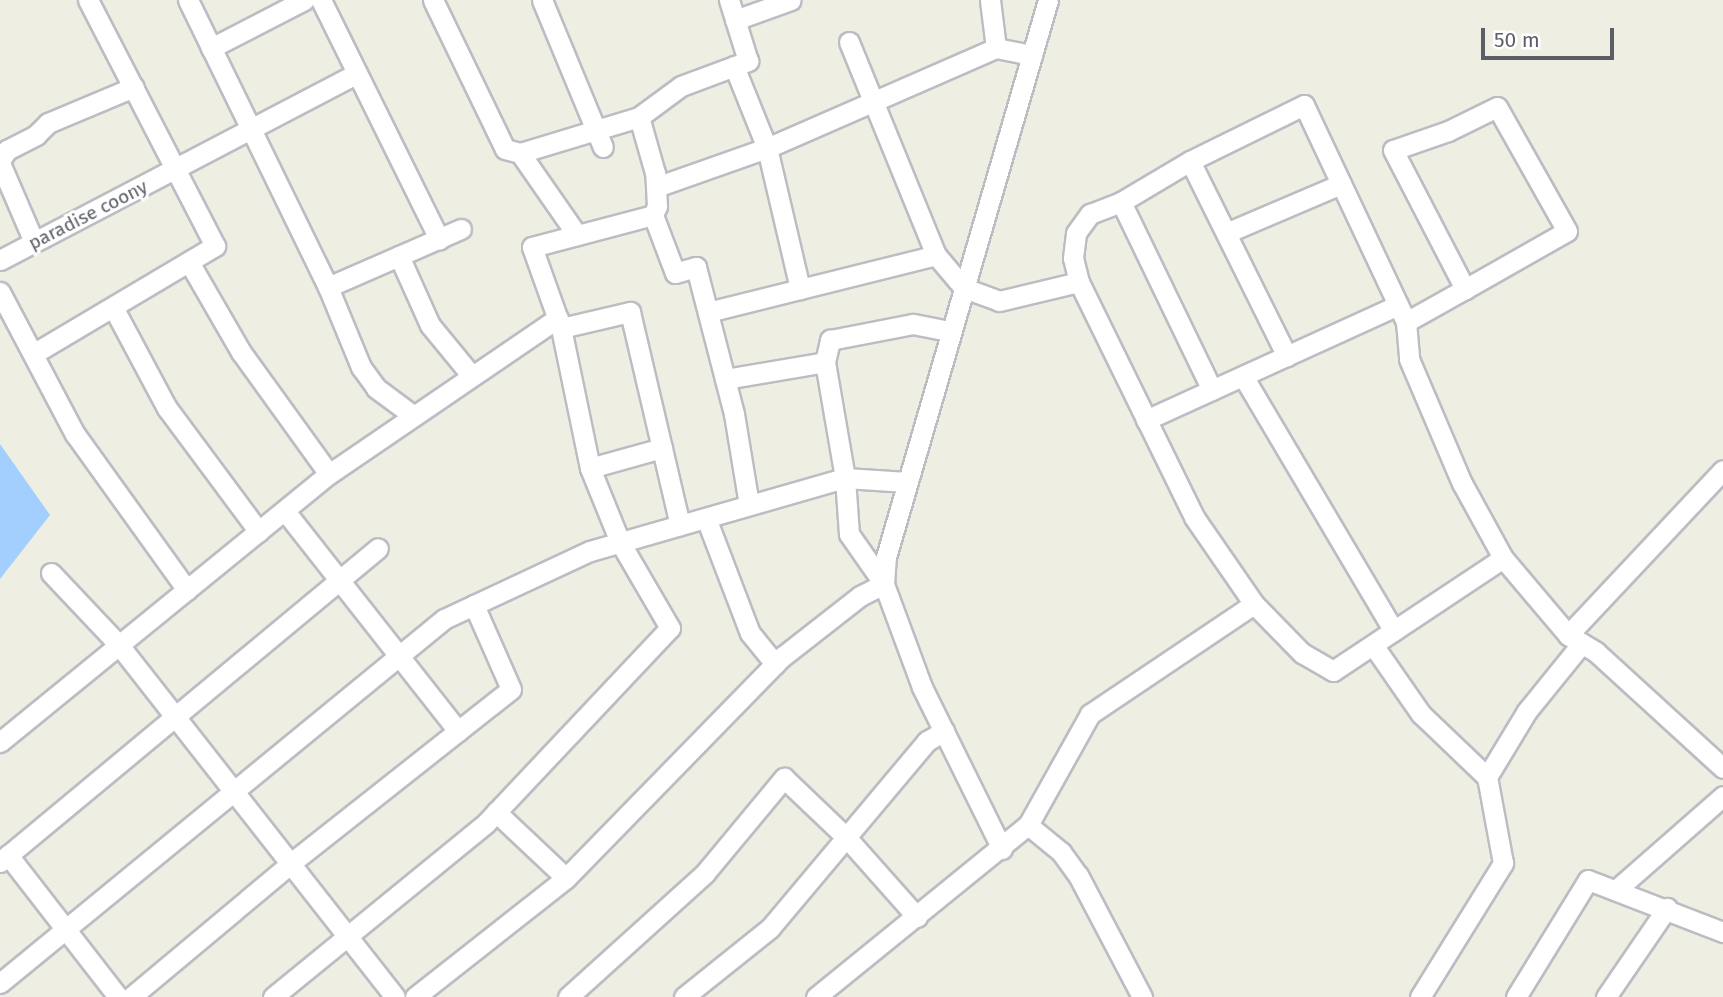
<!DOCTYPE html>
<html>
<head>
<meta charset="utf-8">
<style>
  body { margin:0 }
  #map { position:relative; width:1723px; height:997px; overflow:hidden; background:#efeee3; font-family:"Fira Sans",sans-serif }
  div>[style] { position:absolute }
  .water>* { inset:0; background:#a3cfff }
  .roads { filter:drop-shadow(2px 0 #bbbdc3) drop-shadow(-2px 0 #bbbdc3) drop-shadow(0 2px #bbbdc3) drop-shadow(0 -2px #bbbdc3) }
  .street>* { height:19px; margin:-9.5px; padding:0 9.5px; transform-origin:9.5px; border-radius:9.5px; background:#fff }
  span { translate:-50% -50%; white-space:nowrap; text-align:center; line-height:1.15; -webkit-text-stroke:6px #fff; paint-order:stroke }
  .street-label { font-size:19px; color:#5b5f65 }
  .scale { position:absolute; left:1481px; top:28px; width:133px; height:32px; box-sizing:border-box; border:4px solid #5b5f65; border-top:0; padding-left:9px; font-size:21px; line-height:24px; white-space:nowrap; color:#5b5f65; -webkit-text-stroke:5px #fff; paint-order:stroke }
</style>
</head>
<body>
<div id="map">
  <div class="water">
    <div style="clip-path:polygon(0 444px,50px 515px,0 579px)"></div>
  </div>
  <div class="roads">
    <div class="street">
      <div style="left:188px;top:0;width:319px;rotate:64deg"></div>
      <div style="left:328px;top:287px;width:87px;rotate:67.6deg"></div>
      <div style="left:361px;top:367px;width:26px;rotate:54deg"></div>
      <div style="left:376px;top:388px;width:44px;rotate:36.6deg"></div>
      <div style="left:321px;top:0;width:267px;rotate:63.7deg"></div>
      <div style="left:433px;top:0;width:165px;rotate:64.2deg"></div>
      <div style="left:505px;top:149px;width:16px;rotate:15deg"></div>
      <div style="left:520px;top:153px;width:124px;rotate:-16.8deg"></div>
      <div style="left:639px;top:117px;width:52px;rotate:-36.4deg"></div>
      <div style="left:681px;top:86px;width:72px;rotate:-20.5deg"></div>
      <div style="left:748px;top:61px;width:64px;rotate:-107.3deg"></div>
      <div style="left:542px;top:0;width:159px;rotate:67.5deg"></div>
      <div style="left:990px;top:0;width:48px;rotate:82.9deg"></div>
      <div style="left:996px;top:48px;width:37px;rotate:11deg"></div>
      <div style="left:735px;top:20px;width:59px;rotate:-19.7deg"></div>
      <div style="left:849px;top:42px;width:230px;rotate:67.8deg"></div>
      <div style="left:936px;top:255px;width:43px;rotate:49.7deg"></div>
      <div style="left:964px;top:288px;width:37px;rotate:20deg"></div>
      <div style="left:999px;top:301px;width:82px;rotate:-13.4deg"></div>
      <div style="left:1079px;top:282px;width:262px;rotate:63.9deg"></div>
      <div style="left:1194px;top:517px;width:106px;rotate:55.4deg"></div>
      <div style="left:1254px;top:604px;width:69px;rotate:45.6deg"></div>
      <div style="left:1302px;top:653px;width:36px;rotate:30deg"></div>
      <div style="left:1333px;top:671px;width:204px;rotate:-33.6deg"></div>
      <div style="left:211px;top:48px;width:105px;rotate:-27.3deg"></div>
      <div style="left:734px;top:66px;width:88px;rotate:68.1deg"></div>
      <div style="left:767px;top:148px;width:145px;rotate:76.8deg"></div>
      <div style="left:520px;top:153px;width:100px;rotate:55.2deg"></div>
      <div style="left:0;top:161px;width:13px;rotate:-58deg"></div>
      <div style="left:7px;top:150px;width:33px;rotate:-27deg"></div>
      <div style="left:36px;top:135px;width:17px;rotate:-45deg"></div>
      <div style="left:48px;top:123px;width:93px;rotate:-22.7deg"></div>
      <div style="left:1190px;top:161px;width:218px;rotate:63.6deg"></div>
      <div style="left:0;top:163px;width:86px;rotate:66.7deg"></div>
      <div style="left:656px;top:187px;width:118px;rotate:-19.4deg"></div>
      <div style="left:767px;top:148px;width:250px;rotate:-23.6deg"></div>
      <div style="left:653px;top:215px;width:62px;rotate:69.2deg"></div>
      <div style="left:675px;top:273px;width:22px;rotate:-16deg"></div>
      <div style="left:696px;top:267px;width:152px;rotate:75.5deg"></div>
      <div style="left:734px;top:414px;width:92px;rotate:80.6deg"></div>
      <div style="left:1226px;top:233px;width:125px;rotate:-23.1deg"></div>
      <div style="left:399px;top:256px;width:76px;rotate:65.8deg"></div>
      <div style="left:430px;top:325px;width:65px;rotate:50.6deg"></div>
      <div style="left:0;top:260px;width:403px;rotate:-27.6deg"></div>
      <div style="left:189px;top:262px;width:104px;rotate:60deg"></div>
      <div style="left:241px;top:352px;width:150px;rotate:54.2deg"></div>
      <div style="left:1079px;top:282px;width:25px;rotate:-104deg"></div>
      <div style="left:1073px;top:258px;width:25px;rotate:-83deg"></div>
      <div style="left:1076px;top:233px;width:24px;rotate:-54deg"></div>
      <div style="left:1090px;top:214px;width:33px;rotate:-21deg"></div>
      <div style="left:328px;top:287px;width:145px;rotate:-23.6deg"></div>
      <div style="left:0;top:292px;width:161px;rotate:62.2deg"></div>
      <div style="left:75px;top:434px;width:192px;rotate:54.3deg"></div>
      <div style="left:113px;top:307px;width:115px;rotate:61.9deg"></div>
      <div style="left:167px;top:408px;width:154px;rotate:53.4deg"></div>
      <div style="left:708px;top:312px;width:235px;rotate:-14deg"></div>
      <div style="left:1406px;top:322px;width:68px;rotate:-29.2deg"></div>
      <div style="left:1465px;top:289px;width:117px;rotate:-29.6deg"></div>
      <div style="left:1567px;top:231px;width:142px;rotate:-119.4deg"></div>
      <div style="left:1497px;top:107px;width:55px;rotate:153.9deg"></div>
      <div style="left:1448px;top:131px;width:58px;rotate:160.9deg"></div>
      <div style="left:1393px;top:150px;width:157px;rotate:62.6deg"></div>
      <div style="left:561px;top:328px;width:71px;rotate:-13.1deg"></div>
      <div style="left:630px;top:312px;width:219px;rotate:76.8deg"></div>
      <div style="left:33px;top:354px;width:212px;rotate:-30.7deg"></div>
      <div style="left:215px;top:246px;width:277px;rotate:-117.3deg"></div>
      <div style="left:1243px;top:376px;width:296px;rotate:59.4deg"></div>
      <div style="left:725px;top:379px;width:101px;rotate:-9.6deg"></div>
      <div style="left:1212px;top:390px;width:209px;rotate:-115.8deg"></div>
      <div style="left:1121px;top:202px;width:80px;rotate:-30.7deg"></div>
      <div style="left:1190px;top:161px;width:127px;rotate:-26.2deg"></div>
      <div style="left:1304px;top:105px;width:240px;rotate:64.8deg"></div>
      <div style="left:1406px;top:322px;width:37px;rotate:85deg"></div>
      <div style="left:1409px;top:359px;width:135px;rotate:66.9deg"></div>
      <div style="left:1462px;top:483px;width:85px;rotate:61.3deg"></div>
      <div style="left:1503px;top:558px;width:101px;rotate:49.8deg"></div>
      <div style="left:1568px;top:635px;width:33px;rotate:31deg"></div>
      <div style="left:1596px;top:652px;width:172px;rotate:42.4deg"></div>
      <div style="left:1146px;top:420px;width:277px;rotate:-24.5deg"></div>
      <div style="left:590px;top:468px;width:75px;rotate:-15.5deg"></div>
      <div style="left:285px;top:511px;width:280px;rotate:51.8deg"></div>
      <div style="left:706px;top:518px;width:123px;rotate:69.1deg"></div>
      <div style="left:750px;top:633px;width:40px;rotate:51deg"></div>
      <div style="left:51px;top:573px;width:99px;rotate:46.6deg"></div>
      <div style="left:119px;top:645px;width:447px;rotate:51.9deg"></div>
      <div style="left:1568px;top:635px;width:226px;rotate:-46.8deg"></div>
      <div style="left:1373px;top:645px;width:84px;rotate:55.2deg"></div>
      <div style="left:1421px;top:714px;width:91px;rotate:43.7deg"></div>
      <div style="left:0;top:742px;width:424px;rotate:-39.2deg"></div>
      <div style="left:329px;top:474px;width:277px;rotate:-34.3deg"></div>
      <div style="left:496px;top:812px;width:96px;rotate:43.3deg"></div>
      <div style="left:1028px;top:825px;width:43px;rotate:39.3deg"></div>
      <div style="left:1061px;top:852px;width:29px;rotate:54deg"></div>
      <div style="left:1078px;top:875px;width:138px;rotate:62.3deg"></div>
      <div style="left:1002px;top:849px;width:181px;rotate:-116.3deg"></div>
      <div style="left:922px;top:687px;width:110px;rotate:-110.3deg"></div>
      <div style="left:884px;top:584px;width:27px;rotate:-86deg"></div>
      <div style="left:886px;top:557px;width:580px;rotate:-73.78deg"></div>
      <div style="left:8px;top:855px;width:180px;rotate:52.2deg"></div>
      <div style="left:0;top:862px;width:491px;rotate:-39.7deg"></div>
      <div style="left:1616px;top:890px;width:142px;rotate:-41.3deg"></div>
      <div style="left:0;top:983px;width:574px;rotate:-39.35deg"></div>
      <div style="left:444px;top:619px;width:161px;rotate:-25deg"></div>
      <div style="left:590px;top:551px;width:265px;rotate:-16deg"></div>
      <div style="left:845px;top:478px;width:62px;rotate:3.7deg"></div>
      <div style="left:131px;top:997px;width:209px;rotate:-39.9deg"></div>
      <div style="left:291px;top:863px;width:280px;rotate:-38.3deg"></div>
      <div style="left:511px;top:689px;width:92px;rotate:-113.8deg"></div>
      <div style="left:273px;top:997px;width:275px;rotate:-39.2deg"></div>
      <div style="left:486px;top:823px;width:268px;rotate:-46.7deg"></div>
      <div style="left:670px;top:628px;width:99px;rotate:-120.2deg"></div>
      <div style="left:620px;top:542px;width:80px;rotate:-112.1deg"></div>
      <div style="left:590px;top:468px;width:143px;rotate:-101.7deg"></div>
      <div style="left:561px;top:328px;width:86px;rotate:-109.7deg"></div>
      <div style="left:532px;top:247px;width:125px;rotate:-14.8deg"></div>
      <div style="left:653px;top:215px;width:10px;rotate:-66deg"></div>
      <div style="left:657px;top:206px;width:33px;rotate:-93deg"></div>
      <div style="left:655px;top:173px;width:58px;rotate:-105.9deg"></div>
      <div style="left:415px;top:997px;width:192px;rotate:-38.2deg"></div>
      <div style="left:566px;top:878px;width:309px;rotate:-45.7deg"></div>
      <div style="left:782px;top:657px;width:99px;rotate:-38deg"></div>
      <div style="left:860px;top:596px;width:27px;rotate:-27deg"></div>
      <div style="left:884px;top:584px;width:61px;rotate:-125deg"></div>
      <div style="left:849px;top:534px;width:56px;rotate:-94.1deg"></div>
      <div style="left:845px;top:478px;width:118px;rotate:-99.8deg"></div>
      <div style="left:825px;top:362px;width:23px;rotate:-77deg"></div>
      <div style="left:830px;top:340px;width:85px;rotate:-10.9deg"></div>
      <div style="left:913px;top:324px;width:38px;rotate:11deg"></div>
      <div style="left:568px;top:997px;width:185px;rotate:-42.1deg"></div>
      <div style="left:705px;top:873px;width:124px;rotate:-50.3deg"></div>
      <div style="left:784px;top:778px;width:86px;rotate:43.6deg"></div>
      <div style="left:846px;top:837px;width:107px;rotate:48.4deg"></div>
      <div style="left:684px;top:997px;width:110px;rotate:-38.7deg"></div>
      <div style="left:770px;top:928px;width:244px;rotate:-50deg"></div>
      <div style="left:927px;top:741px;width:20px;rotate:-30deg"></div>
      <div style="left:816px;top:997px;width:273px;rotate:-39.1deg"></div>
      <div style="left:1028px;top:825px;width:127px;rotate:-60.8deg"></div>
      <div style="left:1090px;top:714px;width:197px;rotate:-33.9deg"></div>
      <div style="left:1420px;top:997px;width:158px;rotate:-58.2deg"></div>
      <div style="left:1503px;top:863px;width:87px;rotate:-100.5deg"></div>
      <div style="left:1487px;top:777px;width:77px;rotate:-58.8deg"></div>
      <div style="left:1527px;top:711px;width:87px;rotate:-51deg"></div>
      <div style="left:1516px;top:997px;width:137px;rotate:-58.4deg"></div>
      <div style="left:1588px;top:880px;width:145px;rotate:21.1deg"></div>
      <div style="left:1606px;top:997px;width:108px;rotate:-55.6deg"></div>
    </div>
  </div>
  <div class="street-label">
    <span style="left:88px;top:215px;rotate:-27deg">paradise coony</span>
  </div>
  <div class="scale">50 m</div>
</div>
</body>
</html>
